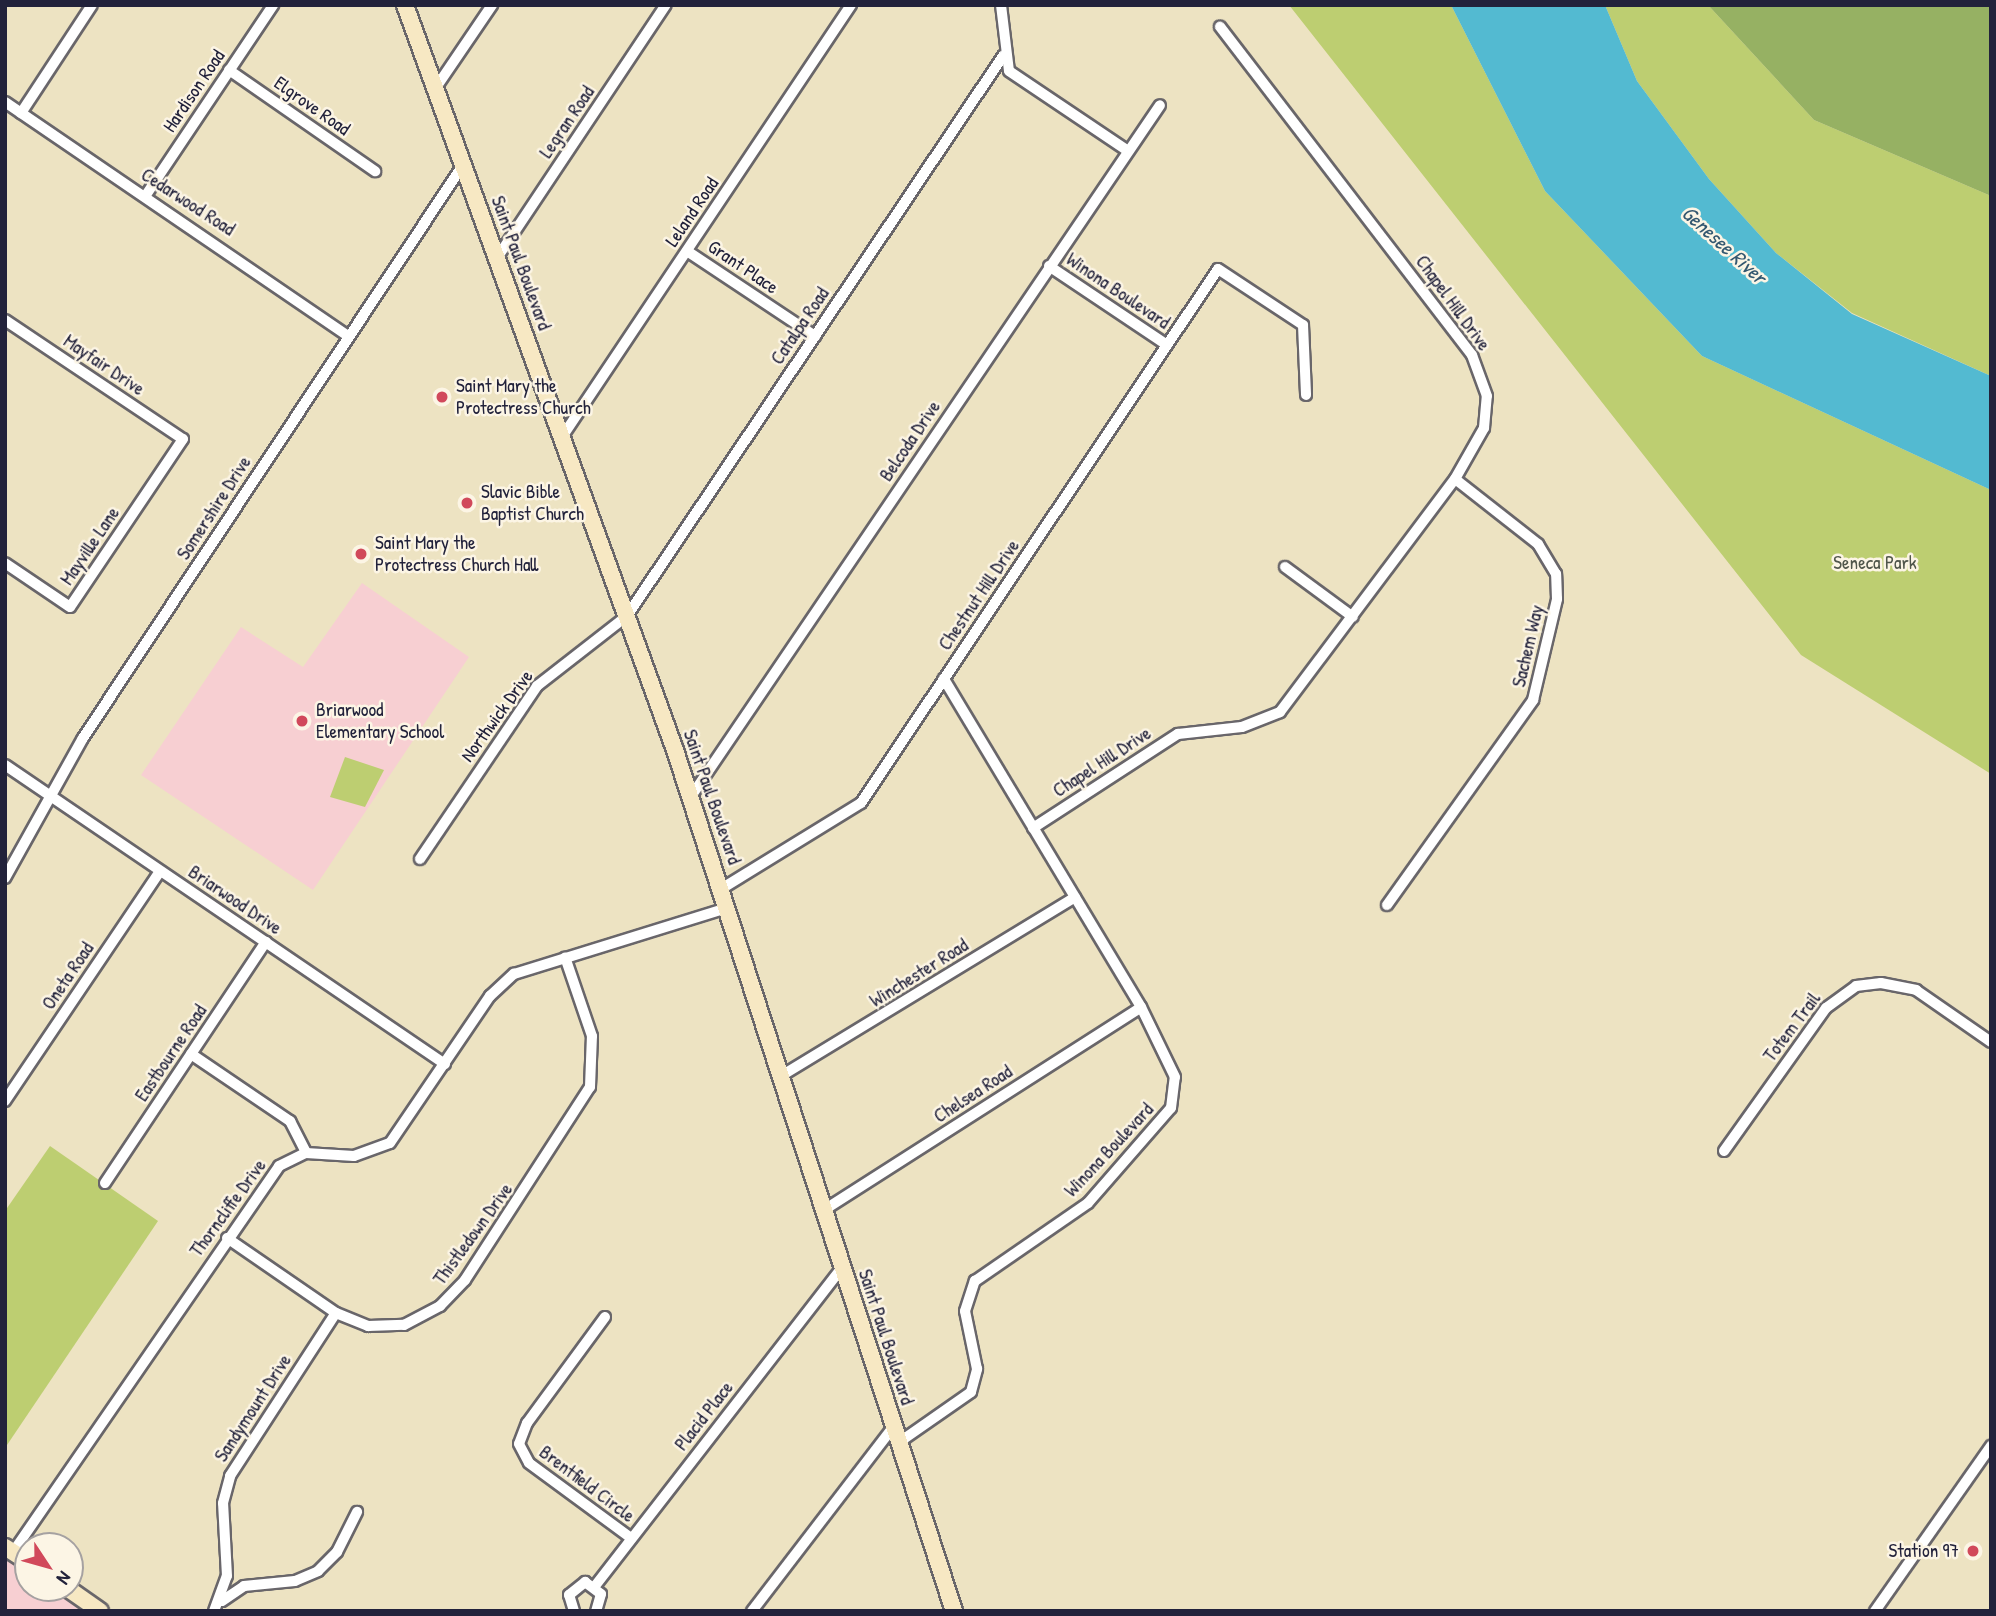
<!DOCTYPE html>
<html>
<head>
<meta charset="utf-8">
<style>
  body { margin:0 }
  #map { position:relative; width:1996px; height:1616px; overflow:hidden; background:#ede3c2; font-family:"Patrick Hand",sans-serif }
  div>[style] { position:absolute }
  .built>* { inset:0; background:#f7cfd2 }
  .green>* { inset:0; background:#bdce71 }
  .forest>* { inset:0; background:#96b163 }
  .water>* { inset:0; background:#53bad1 }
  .roads { filter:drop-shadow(2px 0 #69666a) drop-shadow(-2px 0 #69666a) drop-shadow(0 2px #69666a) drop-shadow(0 -2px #69666a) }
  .street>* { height:10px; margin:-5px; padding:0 5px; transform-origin:5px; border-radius:5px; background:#fff }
  .secondary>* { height:16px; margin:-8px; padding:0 8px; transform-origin:8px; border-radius:8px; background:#f7e8c3 }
  .dots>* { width:19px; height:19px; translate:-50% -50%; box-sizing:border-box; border:4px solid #fcf5e5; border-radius:50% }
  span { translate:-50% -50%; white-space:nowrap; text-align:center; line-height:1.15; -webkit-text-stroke:5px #fcf5e5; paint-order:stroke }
  .street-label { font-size:19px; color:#22223b }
  .poi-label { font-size:19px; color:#22223b }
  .left { translate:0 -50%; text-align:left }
  .right { translate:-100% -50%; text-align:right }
  .park-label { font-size:19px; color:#50564b }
  .water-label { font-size:21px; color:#335770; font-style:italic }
  .frame { position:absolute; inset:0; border:7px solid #22223b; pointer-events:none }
  .north { position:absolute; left:14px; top:1532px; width:70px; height:70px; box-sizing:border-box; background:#fcf5e5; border:2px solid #a5a1a1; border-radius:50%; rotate:126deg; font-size:19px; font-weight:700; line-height:28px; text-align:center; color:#22223b }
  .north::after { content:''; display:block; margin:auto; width:24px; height:32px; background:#d1495b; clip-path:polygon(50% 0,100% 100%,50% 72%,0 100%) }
</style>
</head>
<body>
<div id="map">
  <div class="built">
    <div style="clip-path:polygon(362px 583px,469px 657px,313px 890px,141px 775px,241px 627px,303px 667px)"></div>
    <div style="clip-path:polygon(5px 1554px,28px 1570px,28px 1588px,55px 1588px,88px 1611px,5px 1611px)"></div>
  </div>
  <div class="green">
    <div style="clip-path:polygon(1289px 5px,1451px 5px,1545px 191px,1702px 356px,1991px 490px,1991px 774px,1801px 655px)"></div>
    <div style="clip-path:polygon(1605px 5px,1708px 5px,1814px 120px,1991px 196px,1991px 376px,1852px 313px,1776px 253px,1709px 179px,1637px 81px)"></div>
    <div style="clip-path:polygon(345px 757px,384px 770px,365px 807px,330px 797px)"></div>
    <div style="clip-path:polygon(50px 1146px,158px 1221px,5px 1448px,5px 1211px)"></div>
  </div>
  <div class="forest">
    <div style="clip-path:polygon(1708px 5px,1991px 5px,1991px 196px,1814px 120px)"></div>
  </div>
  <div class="water">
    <div style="clip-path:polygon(1451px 5px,1605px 5px,1637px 81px,1709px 179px,1776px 253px,1852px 314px,1991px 376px,1991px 490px,1702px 356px,1545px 191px)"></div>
  </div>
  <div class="roads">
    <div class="street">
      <div style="left:1001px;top:5px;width:66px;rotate:83.1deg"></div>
      <div style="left:1009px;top:71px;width:143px;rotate:33.9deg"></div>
      <div style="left:229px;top:70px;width:178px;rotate:34.7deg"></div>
      <div style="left:435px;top:89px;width:102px;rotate:-55.8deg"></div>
      <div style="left:5px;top:102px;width:415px;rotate:34.3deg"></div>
      <div style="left:21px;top:113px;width:129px;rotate:-56.7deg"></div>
      <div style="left:146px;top:195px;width:229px;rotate:-56.2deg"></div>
      <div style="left:687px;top:251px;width:154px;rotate:33.6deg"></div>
      <div style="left:497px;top:258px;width:304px;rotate:-56.3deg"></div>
      <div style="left:1049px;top:266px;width:142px;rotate:33.8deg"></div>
      <div style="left:5px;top:320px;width:214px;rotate:33.8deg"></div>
      <div style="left:183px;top:439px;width:202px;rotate:123.9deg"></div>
      <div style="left:70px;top:607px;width:78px;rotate:-145.9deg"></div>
      <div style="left:562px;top:437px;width:520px;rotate:-56.22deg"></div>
      <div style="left:1285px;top:567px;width:84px;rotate:36.3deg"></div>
      <div style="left:5px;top:765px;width:532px;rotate:34.2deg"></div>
      <div style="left:690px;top:798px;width:837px;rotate:-55.85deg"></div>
      <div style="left:1033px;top:828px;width:173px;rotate:-33deg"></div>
      <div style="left:1178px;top:734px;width:64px;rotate:-6.2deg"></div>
      <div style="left:1242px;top:727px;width:41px;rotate:-21.5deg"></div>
      <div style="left:1280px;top:712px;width:291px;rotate:-53.1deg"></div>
      <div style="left:1455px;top:479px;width:59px;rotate:-60.4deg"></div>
      <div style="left:1484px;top:428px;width:32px;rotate:-85deg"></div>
      <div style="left:1487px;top:396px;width:44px;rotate:-110.1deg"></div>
      <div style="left:1472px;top:355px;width:414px;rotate:-127.5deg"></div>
      <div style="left:420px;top:859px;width:209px;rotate:-55.9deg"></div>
      <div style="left:537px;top:686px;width:114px;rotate:-37.9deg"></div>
      <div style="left:627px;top:616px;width:675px;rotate:-56.12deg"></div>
      <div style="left:5px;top:878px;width:160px;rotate:-60.9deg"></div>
      <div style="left:83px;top:738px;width:688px;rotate:-56.45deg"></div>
      <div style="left:721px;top:889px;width:164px;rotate:-31.6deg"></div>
      <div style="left:861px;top:803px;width:642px;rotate:-56.24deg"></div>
      <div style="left:1218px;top:269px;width:102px;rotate:33.4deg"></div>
      <div style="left:1303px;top:325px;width:70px;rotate:87.5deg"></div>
      <div style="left:1387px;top:905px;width:252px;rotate:-54.5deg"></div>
      <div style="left:1533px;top:700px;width:104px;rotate:-76.6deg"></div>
      <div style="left:1557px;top:599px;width:25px;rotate:-92deg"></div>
      <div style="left:1556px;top:574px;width:35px;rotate:-121deg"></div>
      <div style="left:1538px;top:544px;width:105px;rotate:-141.9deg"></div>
      <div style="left:191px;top:1054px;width:120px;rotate:34.1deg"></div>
      <div style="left:290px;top:1121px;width:36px;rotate:63deg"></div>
      <div style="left:781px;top:1076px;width:344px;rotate:-31.3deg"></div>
      <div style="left:5px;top:1101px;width:277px;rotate:-56deg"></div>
      <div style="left:1724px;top:1151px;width:176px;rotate:-54.5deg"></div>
      <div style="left:1826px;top:1008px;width:37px;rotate:-36deg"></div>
      <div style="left:1856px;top:986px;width:25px;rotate:-7deg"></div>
      <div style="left:1881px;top:983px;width:36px;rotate:11deg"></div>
      <div style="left:1916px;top:990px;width:91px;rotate:34.7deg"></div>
      <div style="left:105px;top:1183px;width:290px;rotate:-56.3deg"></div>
      <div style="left:824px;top:1210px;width:376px;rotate:-32.6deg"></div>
      <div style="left:227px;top:1238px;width:132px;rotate:34.5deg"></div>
      <div style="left:336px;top:1313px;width:35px;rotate:22deg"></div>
      <div style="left:368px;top:1326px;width:36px;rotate:-2deg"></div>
      <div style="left:404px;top:1325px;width:41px;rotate:-27.8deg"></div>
      <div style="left:440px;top:1306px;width:36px;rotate:-46deg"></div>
      <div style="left:465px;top:1280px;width:230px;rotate:-57.1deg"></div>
      <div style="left:590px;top:1087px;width:51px;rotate:-87.8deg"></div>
      <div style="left:592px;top:1036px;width:83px;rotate:-108.9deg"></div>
      <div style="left:605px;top:1317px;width:132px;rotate:126.3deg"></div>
      <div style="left:527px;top:1423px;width:22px;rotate:111deg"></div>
      <div style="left:519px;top:1444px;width:21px;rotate:62deg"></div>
      <div style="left:529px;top:1463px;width:127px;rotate:36.3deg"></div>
      <div style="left:898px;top:1443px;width:89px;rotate:-34.9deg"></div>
      <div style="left:971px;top:1392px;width:24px;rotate:-75deg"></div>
      <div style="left:977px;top:1369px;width:59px;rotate:-101.7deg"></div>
      <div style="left:965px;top:1311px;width:32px;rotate:-72deg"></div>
      <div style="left:975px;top:1281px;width:137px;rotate:-34.6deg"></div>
      <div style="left:1088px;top:1203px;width:126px;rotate:-48.9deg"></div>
      <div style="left:1171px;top:1108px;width:31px;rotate:-83deg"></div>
      <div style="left:1175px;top:1077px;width:78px;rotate:-115.9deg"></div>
      <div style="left:1141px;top:1007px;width:383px;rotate:-121deg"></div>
      <div style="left:13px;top:1552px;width:469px;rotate:-55.4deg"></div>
      <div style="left:279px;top:1166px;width:30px;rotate:-26deg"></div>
      <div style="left:306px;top:1153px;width:48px;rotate:3.6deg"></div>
      <div style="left:354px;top:1156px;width:38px;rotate:-20deg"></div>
      <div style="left:390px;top:1143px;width:178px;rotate:-55.8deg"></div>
      <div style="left:490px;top:996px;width:33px;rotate:-43deg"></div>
      <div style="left:514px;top:974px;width:223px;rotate:-17.2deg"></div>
      <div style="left:595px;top:1586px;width:403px;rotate:-52.2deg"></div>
      <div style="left:222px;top:1601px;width:27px;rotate:-34deg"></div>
      <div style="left:244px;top:1586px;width:51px;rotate:-5.6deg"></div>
      <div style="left:295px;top:1581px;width:25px;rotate:-23deg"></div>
      <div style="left:318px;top:1571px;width:27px;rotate:-45deg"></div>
      <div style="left:337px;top:1552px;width:45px;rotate:-63.4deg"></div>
      <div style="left:214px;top:1611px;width:37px;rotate:-70deg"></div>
      <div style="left:227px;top:1576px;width:73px;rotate:-93.1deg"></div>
      <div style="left:223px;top:1503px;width:28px;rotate:-75deg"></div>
      <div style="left:230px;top:1476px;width:194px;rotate:-57deg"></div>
      <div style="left:574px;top:1611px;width:17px;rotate:-107deg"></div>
      <div style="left:569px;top:1595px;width:21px;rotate:-39deg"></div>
      <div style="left:585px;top:1582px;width:20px;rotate:37deg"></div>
      <div style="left:601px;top:1594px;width:18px;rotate:106deg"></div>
      <div style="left:752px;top:1611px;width:232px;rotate:-52.5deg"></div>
      <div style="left:1875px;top:1611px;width:202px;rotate:-54.9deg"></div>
    </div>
    <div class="secondary">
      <div style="left:405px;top:5px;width:792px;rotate:70.08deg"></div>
      <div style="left:675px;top:750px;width:905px;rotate:72.05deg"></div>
      <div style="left:5px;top:1547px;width:27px;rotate:33deg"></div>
      <div style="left:67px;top:1588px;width:40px;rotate:34.9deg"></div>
    </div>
  </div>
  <div class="dots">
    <div style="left:442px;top:397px;background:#d1495b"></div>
    <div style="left:467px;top:503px;background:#d1495b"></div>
    <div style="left:361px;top:554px;background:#d1495b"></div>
    <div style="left:302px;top:721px;background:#d1495b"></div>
    <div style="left:1973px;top:1551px;background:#d1495b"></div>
  </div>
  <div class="street-label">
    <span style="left:194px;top:91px;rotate:-56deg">Hardison Road</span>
    <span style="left:312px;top:106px;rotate:35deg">Elgrove Road</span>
    <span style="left:567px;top:122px;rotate:-56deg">Legran Road</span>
    <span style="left:188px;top:202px;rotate:33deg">Cedarwood Road</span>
    <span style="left:692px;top:212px;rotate:-56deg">Leland Road</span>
    <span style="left:521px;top:263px;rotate:70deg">Saint Paul Boulevard</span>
    <span style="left:743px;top:267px;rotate:34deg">Grant Place</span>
    <span style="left:1118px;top:291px;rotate:34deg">Winona Boulevard</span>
    <span style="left:1453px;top:303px;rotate:54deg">Chapel Hill Drive</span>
    <span style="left:800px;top:326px;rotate:-56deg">Catalpa Road</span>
    <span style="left:104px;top:365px;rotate:34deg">Mayfair Drive</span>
    <span style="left:910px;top:441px;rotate:-56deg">Belcoda Drive</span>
    <span style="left:214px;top:508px;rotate:-57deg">Somershire Drive</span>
    <span style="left:90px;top:546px;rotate:-56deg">Mayville Lane</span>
    <span style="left:979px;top:595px;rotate:-56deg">Chestnut Hill Drive</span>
    <span style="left:1528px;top:646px;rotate:-77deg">Sachem Way</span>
    <span style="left:497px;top:716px;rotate:-54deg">Northwick Drive</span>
    <span style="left:1102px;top:762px;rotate:-33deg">Chapel Hill Drive</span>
    <span style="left:712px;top:797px;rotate:71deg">Saint Paul Boulevard</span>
    <span style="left:235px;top:900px;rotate:34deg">Briarwood Drive</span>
    <span style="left:919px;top:973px;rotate:-32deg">Winchester Road</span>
    <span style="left:68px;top:976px;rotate:-56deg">Oneta Road</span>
    <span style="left:1792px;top:1027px;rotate:-53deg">Totem Trail</span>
    <span style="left:171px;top:1053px;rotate:-56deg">Eastbourne Road</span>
    <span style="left:973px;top:1094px;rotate:-33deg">Chelsea Road</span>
    <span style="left:1109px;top:1150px;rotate:-47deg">Winona Boulevard</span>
    <span style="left:228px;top:1208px;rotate:-54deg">Thorncliffe Drive</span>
    <span style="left:473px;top:1234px;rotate:-54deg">Thistledown Drive</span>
    <span style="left:886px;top:1337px;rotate:72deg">Saint Paul Boulevard</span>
    <span style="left:253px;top:1408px;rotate:-57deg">Sandymount Drive</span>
    <span style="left:704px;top:1416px;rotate:-52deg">Placid Place</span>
    <span style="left:587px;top:1484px;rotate:37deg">Brentfield Circle</span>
  </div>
  <div class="poi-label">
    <span class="left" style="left:456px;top:397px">Saint Mary the<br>Protectress Church</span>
    <span class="left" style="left:481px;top:503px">Slavic Bible<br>Baptist Church</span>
    <span class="left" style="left:375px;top:554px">Saint Mary the<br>Protectress Church Hall</span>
    <span class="left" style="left:316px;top:721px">Briarwood<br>Elementary School</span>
    <span class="right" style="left:1959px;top:1551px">Station 97</span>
  </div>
  <div class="park-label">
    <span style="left:1875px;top:563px">Seneca Park</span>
  </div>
  <div class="water-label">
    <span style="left:1724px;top:245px;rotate:42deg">Genesee River</span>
  </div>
  <div class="frame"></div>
  <div class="north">N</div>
</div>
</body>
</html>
